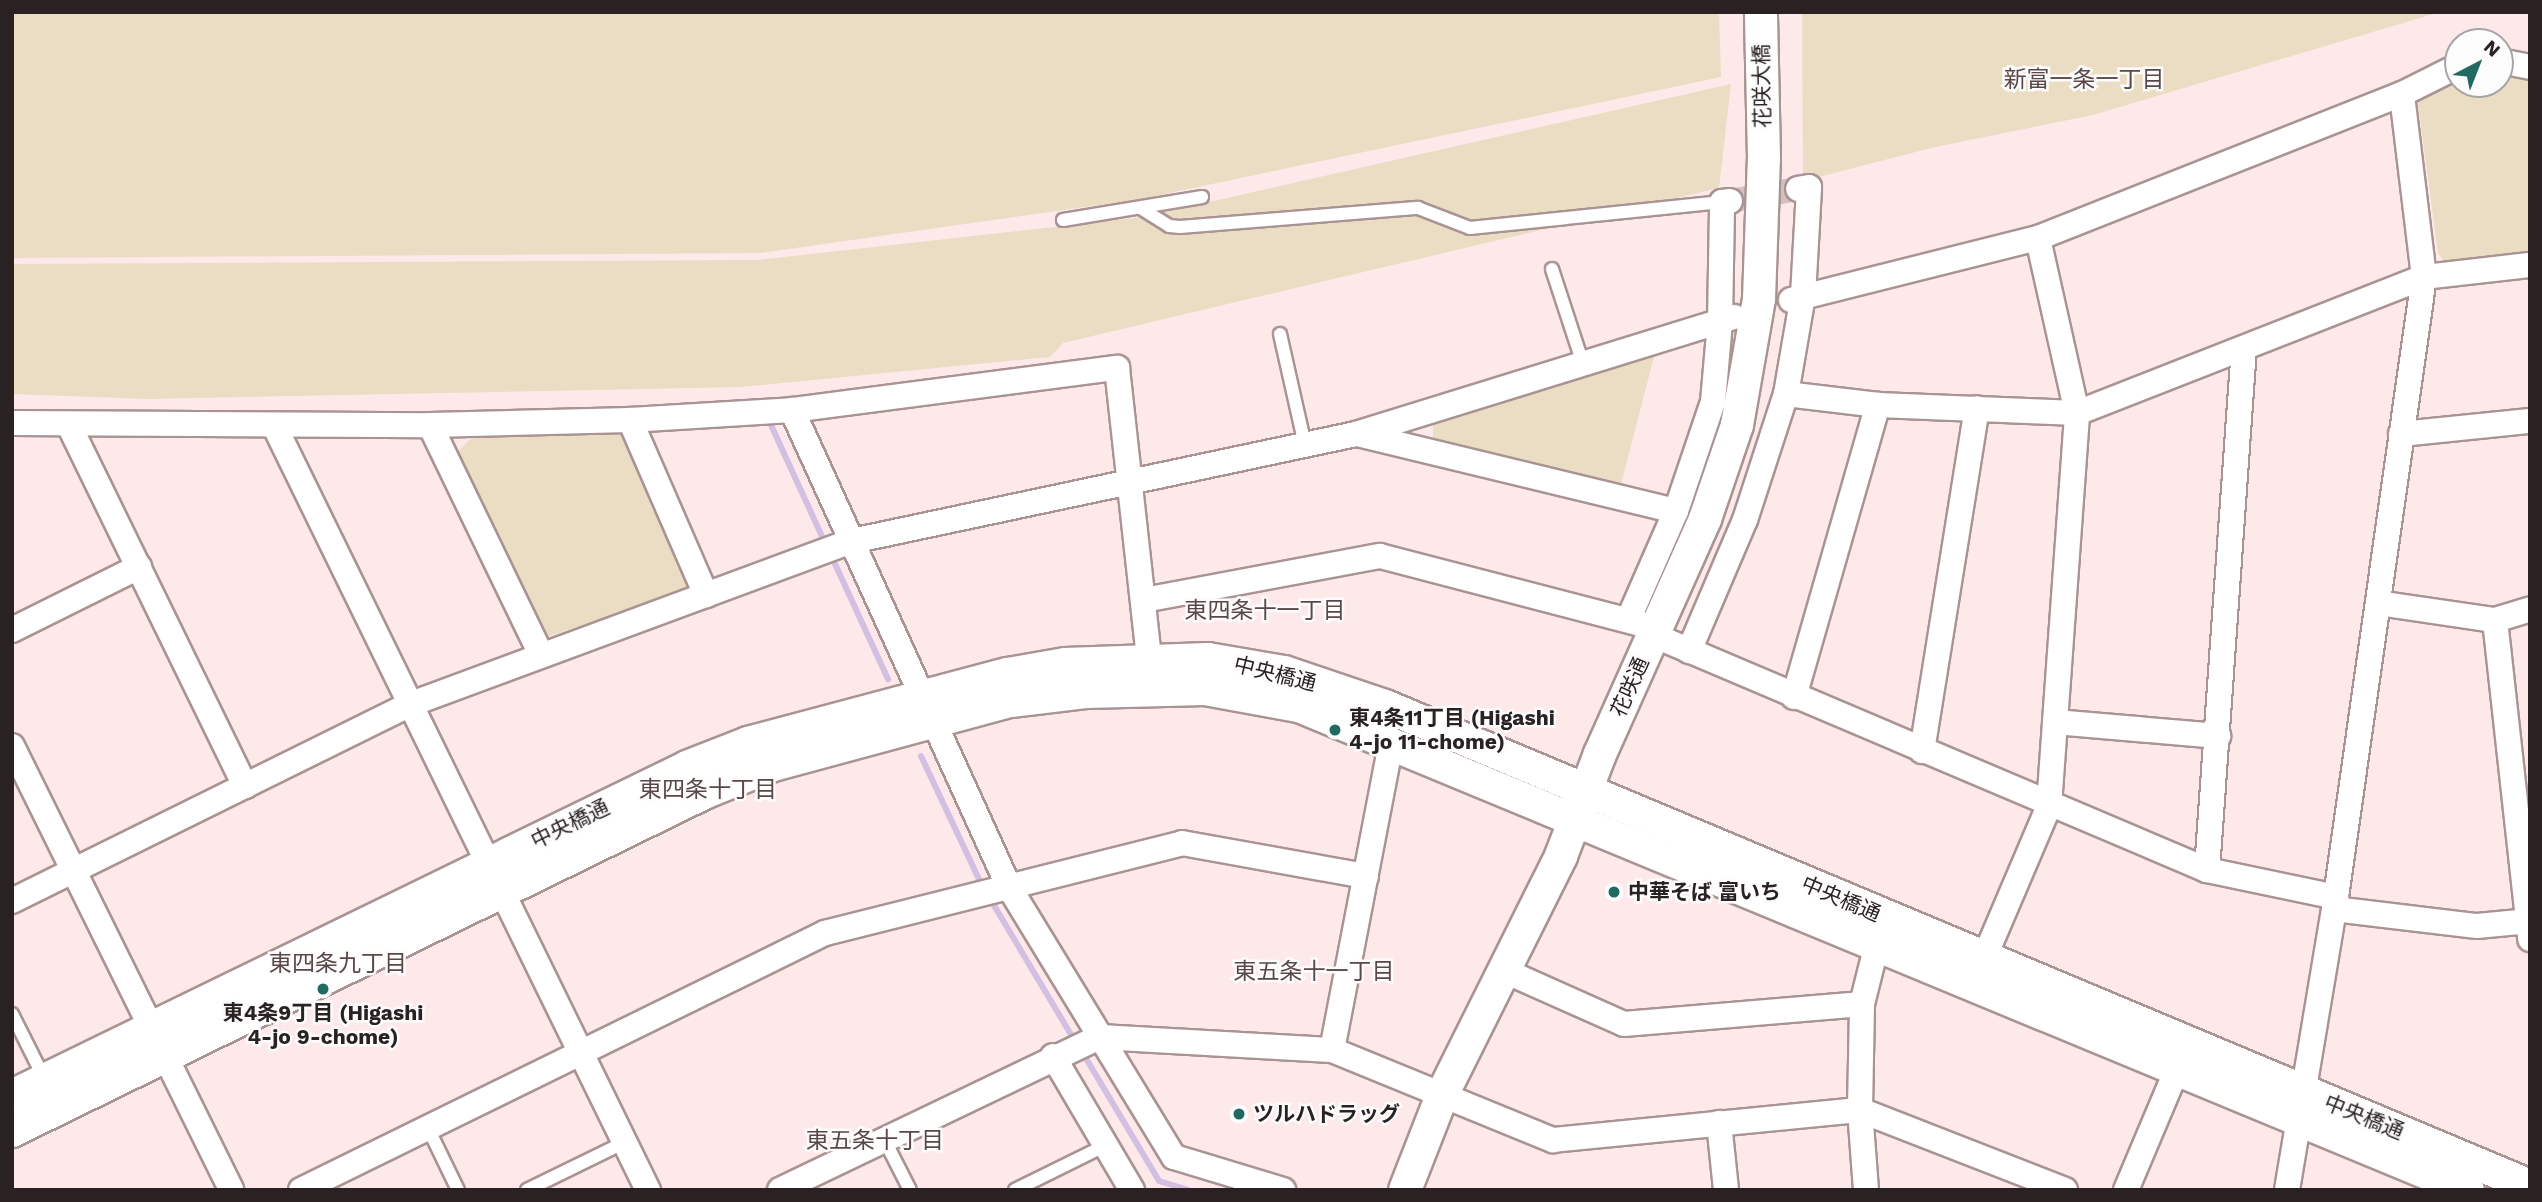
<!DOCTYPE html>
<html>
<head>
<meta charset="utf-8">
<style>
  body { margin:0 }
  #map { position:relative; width:2542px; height:1202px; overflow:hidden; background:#fde9ea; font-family:"Work Sans","Noto Sans JP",sans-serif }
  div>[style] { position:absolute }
  .green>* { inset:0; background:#ebddc3 }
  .stream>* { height:6px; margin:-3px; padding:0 3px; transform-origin:3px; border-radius:3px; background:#d2bfe2 }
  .minor-tunnel>* { height:24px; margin-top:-12px; transform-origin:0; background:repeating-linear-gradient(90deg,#d3c1c2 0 24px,transparent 0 36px) }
  .roads { filter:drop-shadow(2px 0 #a99393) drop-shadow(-2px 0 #a99393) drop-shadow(0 2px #a99393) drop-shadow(0 -2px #a99393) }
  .service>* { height:12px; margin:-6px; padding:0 6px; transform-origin:6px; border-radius:6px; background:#fff }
  .minor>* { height:24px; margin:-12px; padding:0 12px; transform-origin:12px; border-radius:12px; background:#fff }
  .tertiary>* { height:32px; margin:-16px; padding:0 16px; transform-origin:16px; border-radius:16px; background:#fff }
  .dots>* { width:19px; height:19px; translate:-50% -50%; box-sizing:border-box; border:4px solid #fcfcfc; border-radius:50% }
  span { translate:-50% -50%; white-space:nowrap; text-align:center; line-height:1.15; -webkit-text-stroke:5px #fcfcfc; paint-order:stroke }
  .street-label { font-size:21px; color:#2a2222 }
  .poi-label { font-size:21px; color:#2a2222; font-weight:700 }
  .left { translate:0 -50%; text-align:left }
  .neighbourhood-label { font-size:23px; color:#5a4747 }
  .frame { position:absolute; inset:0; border:14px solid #2a2222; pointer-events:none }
  .north { position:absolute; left:2444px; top:28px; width:70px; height:70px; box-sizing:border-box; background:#fcfcfc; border:2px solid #a8a5a5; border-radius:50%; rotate:42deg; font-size:19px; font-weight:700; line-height:28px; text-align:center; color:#2a2222 }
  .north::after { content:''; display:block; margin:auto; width:24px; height:32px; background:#216a62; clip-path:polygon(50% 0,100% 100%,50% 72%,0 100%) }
</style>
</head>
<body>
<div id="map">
  <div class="green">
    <div style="clip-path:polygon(12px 12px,1719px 12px,1721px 77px,1141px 199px,761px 253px,12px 258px)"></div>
    <div style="clip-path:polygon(1802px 12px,2440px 12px,2093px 115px,1935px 147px,1803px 181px)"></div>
    <div style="clip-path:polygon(2500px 74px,2530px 80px,2530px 254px,2444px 261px,2438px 253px,2417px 97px,2458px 81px,2500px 84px)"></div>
    <div style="clip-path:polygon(1731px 84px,1719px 188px,1063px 343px,1050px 357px,741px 387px,147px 399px,12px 394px,12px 264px,758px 260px,1143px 217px)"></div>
    <div style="clip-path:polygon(1655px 353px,1620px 488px,1433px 440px,1433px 423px)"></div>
    <div style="clip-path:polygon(475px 435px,625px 435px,691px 589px,547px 637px,455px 454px)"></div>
  </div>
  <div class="stream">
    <div style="left:771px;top:425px;width:130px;rotate:65.4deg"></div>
    <div style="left:830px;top:553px;width:139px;rotate:65.3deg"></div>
    <div style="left:921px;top:756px;width:146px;rotate:64.8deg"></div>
    <div style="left:989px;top:897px;width:168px;rotate:59.2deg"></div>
    <div style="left:1081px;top:1050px;width:152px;rotate:59.2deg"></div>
    <div style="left:1159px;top:1181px;width:31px;rotate:17deg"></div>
  </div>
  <div class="minor-tunnel">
    <div style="left:1730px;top:201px;width:69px;rotate:-10deg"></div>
  </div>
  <div class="roads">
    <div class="service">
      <div style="left:1142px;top:209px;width:32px;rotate:32deg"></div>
      <div style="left:1169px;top:226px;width:11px;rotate:5deg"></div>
      <div style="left:1180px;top:227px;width:239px;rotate:-4.6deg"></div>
      <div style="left:1418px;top:208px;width:56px;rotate:21deg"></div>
      <div style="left:1470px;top:228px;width:253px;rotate:-5.9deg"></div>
      <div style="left:1063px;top:220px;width:141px;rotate:-9.4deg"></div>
      <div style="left:1552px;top:269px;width:100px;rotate:71.9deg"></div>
      <div style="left:1280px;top:334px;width:114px;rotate:77.3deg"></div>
      <div style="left:12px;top:1014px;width:74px;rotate:63.4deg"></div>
      <div style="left:428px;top:1128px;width:69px;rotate:64.2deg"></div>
      <div style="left:884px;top:1139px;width:57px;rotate:63deg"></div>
      <div style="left:527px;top:1190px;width:109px;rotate:-26.1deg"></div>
      <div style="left:1015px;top:1190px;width:102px;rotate:-26.3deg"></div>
    </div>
    <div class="minor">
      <div style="left:2500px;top:61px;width:31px;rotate:11deg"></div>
      <div style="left:1791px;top:300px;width:255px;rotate:-14.1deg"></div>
      <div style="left:2038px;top:238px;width:391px;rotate:-21.6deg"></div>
      <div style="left:2402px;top:94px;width:63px;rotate:-26.6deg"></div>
      <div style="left:1786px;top:394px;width:93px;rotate:6.8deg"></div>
      <div style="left:1878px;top:405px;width:199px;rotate:2.3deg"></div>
      <div style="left:2077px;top:413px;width:373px;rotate:-21.4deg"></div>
      <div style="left:2424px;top:277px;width:107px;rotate:-6.5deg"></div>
      <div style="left:792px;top:410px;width:524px;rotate:65.54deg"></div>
      <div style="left:1009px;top:887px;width:316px;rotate:58.6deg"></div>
      <div style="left:1174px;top:1157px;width:114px;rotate:16.8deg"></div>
      <div style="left:630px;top:420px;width:191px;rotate:66.5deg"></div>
      <div style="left:12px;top:423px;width:418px;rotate:0.3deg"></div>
      <div style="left:430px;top:425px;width:200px;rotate:-1.4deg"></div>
      <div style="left:630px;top:420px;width:162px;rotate:-3.5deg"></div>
      <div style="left:792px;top:410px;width:328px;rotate:-7.4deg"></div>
      <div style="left:1117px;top:368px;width:312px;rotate:83.7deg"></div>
      <div style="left:69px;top:425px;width:402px;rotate:64deg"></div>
      <div style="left:274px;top:425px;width:852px;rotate:63.95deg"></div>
      <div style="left:430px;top:425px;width:255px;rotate:64.2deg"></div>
      <div style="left:1357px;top:434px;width:328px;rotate:13.6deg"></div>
      <div style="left:2401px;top:434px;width:130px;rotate:-5.8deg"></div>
      <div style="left:1144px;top:600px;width:240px;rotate:-10.6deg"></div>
      <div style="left:1380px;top:556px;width:285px;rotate:14.6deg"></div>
      <div style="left:2378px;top:603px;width:118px;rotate:8.3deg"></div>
      <div style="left:2495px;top:620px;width:37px;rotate:-17deg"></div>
      <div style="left:1629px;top:618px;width:117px;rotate:-66.3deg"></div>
      <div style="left:1676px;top:511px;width:115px;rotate:-71.3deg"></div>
      <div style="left:1713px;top:402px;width:80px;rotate:-85deg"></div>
      <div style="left:1720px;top:322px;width:120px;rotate:-89deg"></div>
      <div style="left:1722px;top:202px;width:8px;rotate:-7deg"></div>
      <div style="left:2495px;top:620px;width:321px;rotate:83.7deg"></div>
      <div style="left:12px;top:630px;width:142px;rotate:-26.4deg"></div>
      <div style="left:1653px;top:635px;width:602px;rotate:22.99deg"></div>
      <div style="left:2207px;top:870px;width:132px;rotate:11.8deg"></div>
      <div style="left:1689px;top:651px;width:142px;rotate:-66.9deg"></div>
      <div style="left:1745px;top:520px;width:133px;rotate:-72deg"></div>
      <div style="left:1786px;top:394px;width:99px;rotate:-80.2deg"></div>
      <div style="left:1803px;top:296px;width:109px;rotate:-86.8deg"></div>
      <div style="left:1809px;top:187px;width:11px;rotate:170deg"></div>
      <div style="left:1794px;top:697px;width:304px;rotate:-74deg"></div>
      <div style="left:2055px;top:722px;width:164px;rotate:4.9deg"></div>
      <div style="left:12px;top:746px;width:495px;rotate:63.7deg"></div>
      <div style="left:1922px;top:751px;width:347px;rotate:-80.9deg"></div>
      <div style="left:2207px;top:870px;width:523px;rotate:-85.95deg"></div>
      <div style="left:12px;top:901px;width:445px;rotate:-26.3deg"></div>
      <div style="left:411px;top:704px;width:470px;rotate:-20.3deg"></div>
      <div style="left:852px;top:541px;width:515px;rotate:-11.99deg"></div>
      <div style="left:1356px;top:434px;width:396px;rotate:-17.2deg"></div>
      <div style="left:2334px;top:909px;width:144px;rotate:6.8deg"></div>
      <div style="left:2477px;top:926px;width:53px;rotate:-5.4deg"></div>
      <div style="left:1985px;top:956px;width:163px;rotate:-66.9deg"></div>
      <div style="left:2049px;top:806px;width:394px;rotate:-85.9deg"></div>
      <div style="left:2077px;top:413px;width:179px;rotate:-102.6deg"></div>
      <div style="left:1505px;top:971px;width:130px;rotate:24deg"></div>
      <div style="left:1624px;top:1024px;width:239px;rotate:-4.8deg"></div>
      <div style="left:1332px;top:1050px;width:311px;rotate:-79.1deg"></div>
      <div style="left:1053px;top:1056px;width:156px;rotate:59.5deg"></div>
      <div style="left:1719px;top:1123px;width:67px;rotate:84deg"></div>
      <div style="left:301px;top:1190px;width:584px;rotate:-26.13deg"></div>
      <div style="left:825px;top:933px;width:368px;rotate:-14.1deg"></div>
      <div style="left:1182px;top:843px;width:187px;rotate:10.2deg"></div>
      <div style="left:780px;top:1190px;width:354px;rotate:-25.6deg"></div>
      <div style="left:1099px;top:1037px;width:233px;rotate:3.2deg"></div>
      <div style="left:1332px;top:1050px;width:239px;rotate:22.2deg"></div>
      <div style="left:1553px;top:1140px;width:308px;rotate:-5.6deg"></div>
      <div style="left:1860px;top:1110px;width:220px;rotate:21.3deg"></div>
      <div style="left:1866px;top:1190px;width:80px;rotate:-94.3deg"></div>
      <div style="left:1860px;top:1110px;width:106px;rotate:-88.9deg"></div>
      <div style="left:1862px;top:1004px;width:78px;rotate:-76deg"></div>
      <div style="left:2126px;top:1190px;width:147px;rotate:-67.1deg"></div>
      <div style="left:2287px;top:1190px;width:297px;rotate:-80.5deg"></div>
      <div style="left:2336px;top:897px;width:626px;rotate:-81.92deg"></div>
      <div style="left:2424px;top:277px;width:184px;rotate:-96.9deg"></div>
    </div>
    <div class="tertiary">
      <div style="left:12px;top:1096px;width:751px;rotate:-25.98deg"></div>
      <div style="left:687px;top:767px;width:66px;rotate:-21.5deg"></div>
      <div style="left:748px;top:743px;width:269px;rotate:-14.9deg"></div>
      <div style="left:1008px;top:674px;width:58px;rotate:-10deg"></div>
      <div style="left:1065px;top:664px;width:143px;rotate:-2deg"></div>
      <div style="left:1208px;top:659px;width:77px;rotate:9.7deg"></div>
      <div style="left:1284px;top:672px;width:107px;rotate:18.6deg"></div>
      <div style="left:1385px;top:706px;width:1242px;rotate:22.74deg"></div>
      <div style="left:12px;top:1131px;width:770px;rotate:-26.03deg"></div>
      <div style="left:704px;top:793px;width:74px;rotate:-22.1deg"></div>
      <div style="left:773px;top:765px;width:246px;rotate:-15.1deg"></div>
      <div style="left:1011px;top:701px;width:77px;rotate:-6.8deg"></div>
      <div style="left:1087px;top:692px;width:118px;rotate:-1.5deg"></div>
      <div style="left:1205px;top:689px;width:96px;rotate:10.3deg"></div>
      <div style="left:1299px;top:706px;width:1265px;rotate:22.49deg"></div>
      <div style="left:1405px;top:1190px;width:104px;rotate:-68.6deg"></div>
      <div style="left:1443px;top:1093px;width:265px;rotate:-63.5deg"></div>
      <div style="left:1561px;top:856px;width:109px;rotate:-69.1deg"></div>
      <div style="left:1600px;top:754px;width:257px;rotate:-65.9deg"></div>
      <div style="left:1705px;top:519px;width:99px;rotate:-71.2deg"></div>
      <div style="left:1737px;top:425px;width:128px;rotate:-80.1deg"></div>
      <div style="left:1759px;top:299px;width:140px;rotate:-88deg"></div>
      <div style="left:1764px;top:159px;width:147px;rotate:-91.2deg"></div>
    </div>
  </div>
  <div class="dots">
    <div style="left:1335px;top:730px;background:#216a62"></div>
    <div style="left:1614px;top:892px;background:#216a62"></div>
    <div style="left:323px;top:989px;background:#216a62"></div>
    <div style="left:1239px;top:1114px;background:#216a62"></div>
  </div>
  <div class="street-label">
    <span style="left:1762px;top:86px;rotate:-91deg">花咲大橋</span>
    <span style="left:1275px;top:674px;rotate:14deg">中央橋通</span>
    <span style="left:1630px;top:687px;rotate:-66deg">花咲通</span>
    <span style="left:570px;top:824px;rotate:-26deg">中央橋通</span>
    <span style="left:1841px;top:899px;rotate:23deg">中央橋通</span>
    <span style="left:2364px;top:1117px;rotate:22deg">中央橋通</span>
  </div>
  <div class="poi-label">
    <span class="left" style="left:1349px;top:730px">東4条11丁目 (Higashi<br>4-jo 11-chome)</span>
    <span class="left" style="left:1628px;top:892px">中華そば 富いち</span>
    <span style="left:323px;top:1025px">東4条9丁目 (Higashi<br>4-jo 9-chome)</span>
    <span class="left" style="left:1253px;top:1114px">ツルハドラッグ</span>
  </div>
  <div class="neighbourhood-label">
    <span style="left:2084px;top:80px">新富一条一丁目</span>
    <span style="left:1265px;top:611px">東四条十一丁目</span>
    <span style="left:708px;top:790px">東四条十丁目</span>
    <span style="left:338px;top:964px">東四条九丁目</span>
    <span style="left:1314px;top:972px">東五条十一丁目</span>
    <span style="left:875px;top:1141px">東五条十丁目</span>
  </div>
  <div class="frame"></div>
  <div class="north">N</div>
</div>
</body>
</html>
